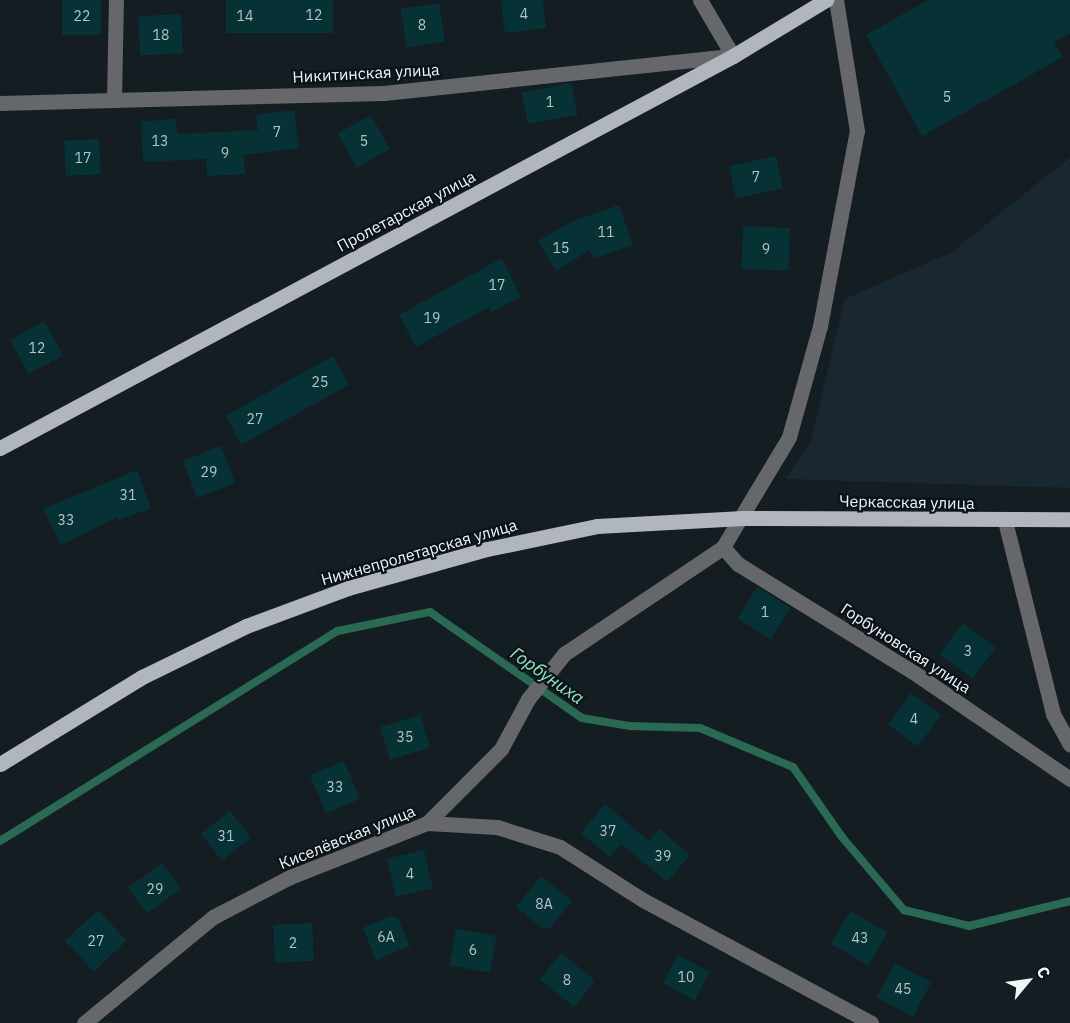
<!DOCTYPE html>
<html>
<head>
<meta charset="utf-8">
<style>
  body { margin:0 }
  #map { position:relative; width:1070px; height:1023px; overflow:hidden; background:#141d21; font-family:"IBM Plex Sans",sans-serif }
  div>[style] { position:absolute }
  .built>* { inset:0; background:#192830 }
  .stream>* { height:8px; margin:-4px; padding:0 4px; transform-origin:4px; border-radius:4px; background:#2a6952 }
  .building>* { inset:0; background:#073235; transform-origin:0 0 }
  .street>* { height:15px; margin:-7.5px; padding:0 7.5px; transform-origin:7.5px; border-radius:7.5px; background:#65676b }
  .primary>* { height:15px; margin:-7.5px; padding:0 7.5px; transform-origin:7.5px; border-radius:7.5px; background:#b1b5bd }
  span { translate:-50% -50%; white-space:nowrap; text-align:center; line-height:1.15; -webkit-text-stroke:4.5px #0c1318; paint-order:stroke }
  .number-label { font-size:14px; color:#b5c4c7 }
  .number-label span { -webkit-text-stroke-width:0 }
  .street-label { font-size:16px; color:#eff5f8 }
  .water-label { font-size:18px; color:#8be9c5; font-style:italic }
  .north { position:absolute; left:998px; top:951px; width:60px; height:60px; -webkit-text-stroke:4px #0c1318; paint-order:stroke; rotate:61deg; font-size:16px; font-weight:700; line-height:24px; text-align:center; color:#eff5f8 }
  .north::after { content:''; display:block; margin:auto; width:21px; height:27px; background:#eff5f8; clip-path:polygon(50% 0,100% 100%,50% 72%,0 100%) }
</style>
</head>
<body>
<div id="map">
  <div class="built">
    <div style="clip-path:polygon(1070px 157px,1070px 488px,785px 479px,810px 443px,845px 299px,952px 252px)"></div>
  </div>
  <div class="stream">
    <div style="left:0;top:841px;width:398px;rotate:-31.9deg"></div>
    <div style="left:338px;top:631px;width:94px;rotate:-11.7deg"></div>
    <div style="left:430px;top:612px;width:185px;rotate:34.9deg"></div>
    <div style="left:582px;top:718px;width:49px;rotate:9.5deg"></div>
    <div style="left:630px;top:726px;width:70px;rotate:1.6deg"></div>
    <div style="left:700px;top:728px;width:101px;rotate:22.8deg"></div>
    <div style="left:793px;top:767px;width:85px;rotate:55deg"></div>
    <div style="left:842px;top:837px;width:96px;rotate:49.7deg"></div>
    <div style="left:904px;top:910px;width:67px;rotate:13.8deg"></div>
    <div style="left:969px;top:926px;width:104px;rotate:-13.9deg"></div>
  </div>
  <div class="building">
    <div style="left:62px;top:0;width:39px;height:35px"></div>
    <div style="left:226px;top:0;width:107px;height:33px"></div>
    <div style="clip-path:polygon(501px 0,543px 0,546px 28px,505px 33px)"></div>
    <div style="clip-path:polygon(928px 0,1070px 0,1070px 33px,1054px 42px,1063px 57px,922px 136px,866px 35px)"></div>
    <div style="left:439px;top:3px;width:39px;height:39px;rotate:81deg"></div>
    <div style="left:181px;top:14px;width:39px;height:43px;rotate:87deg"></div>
    <div style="left:571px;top:83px;width:32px;height:50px;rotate:79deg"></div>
    <div style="clip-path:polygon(294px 110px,299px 148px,244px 155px,245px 174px,207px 176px,206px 159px,143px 162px,141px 121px,176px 119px,177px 134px,258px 130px,256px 115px)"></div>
    <div style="left:371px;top:115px;width:39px;height:38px;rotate:61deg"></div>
    <div style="left:99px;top:139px;width:35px;height:35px;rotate:87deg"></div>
    <div style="left:776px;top:156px;width:33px;height:48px;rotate:78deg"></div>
    <div style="clip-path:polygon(619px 205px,633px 245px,593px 259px,590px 250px,556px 271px,538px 241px,571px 222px)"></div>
    <div style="left:743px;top:226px;width:47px;height:43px;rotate:2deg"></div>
    <div style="clip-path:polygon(502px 258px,521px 297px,491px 312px,489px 307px,416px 347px,399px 315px)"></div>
    <div style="left:44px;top:321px;width:39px;height:39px;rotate:61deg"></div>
    <div style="left:333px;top:356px;width:33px;height:123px;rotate:61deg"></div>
    <div style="left:221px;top:446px;width:40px;height:41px;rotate:69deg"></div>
    <div style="clip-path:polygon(137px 470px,151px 508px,119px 520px,118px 517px,61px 545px,43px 509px)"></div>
    <div style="left:757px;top:587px;width:39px;height:37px;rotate:32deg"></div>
    <div style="left:963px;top:623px;width:41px;height:39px;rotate:37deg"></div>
    <div style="left:911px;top:693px;width:37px;height:39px;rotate:36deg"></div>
    <div style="left:420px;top:715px;width:34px;height:42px;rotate:73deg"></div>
    <div style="left:344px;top:761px;width:41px;height:37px;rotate:67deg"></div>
    <div style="clip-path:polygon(605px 804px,649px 841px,659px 829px,690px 855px,667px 882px,621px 844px,610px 857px,581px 833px)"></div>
    <div style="left:230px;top:811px;width:34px;height:37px;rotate:52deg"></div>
    <div style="left:424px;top:850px;width:39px;height:38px;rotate:77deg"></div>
    <div style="left:162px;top:863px;width:32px;height:42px;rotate:54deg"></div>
    <div style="clip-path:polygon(541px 876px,572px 901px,550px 928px,542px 928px,516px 907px)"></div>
    <div style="left:98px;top:910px;width:42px;height:45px;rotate:47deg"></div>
    <div style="left:850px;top:911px;width:43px;height:38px;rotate:30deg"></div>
    <div style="clip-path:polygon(390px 916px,398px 918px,410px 946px,376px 960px,363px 928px)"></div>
    <div style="left:312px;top:923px;width:38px;height:39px;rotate:87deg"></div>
    <div style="left:456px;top:929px;width:41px;height:37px;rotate:10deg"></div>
    <div style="left:561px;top:953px;width:44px;height:34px;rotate:39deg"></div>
    <div style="left:678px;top:955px;width:36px;height:32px;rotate:28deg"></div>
    <div style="left:895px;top:963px;width:41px;height:39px;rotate:28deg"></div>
  </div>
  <div class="street">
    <div style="left:114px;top:100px;width:100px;rotate:-88.9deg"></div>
    <div style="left:0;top:103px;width:384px;rotate:-1.5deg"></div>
    <div style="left:384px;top:93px;width:351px;rotate:-6.1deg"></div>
    <div style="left:733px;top:56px;width:65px;rotate:-120.5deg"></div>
    <div style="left:1005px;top:521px;width:199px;rotate:76deg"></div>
    <div style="left:1053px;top:714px;width:35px;rotate:61deg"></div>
    <div style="left:723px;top:547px;width:23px;rotate:49deg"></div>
    <div style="left:738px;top:564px;width:213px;rotate:31.7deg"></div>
    <div style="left:919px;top:676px;width:183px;rotate:34.3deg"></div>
    <div style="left:427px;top:823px;width:105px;rotate:-45deg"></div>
    <div style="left:501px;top:749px;width:57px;rotate:-61.6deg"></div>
    <div style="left:528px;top:699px;width:58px;rotate:-51.3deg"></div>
    <div style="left:564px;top:654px;width:192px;rotate:-33.9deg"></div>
    <div style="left:723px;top:547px;width:128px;rotate:-59deg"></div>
    <div style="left:789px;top:437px;width:115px;rotate:-74.4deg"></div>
    <div style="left:820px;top:326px;width:198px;rotate:-79.3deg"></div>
    <div style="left:857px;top:131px;width:133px;rotate:-99.1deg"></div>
    <div style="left:84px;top:1023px;width:167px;rotate:-39.4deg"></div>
    <div style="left:213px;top:917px;width:87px;rotate:-27.5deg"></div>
    <div style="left:290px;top:877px;width:147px;rotate:-21.5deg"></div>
    <div style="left:427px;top:823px;width:70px;rotate:3.3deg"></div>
    <div style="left:497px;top:827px;width:66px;rotate:17.6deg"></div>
    <div style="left:560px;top:847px;width:98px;rotate:32.6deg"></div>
    <div style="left:643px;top:900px;width:259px;rotate:28.3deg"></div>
  </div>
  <div class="primary">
    <div style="left:0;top:448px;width:831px;rotate:-28.14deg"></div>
    <div style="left:733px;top:56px;width:109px;rotate:-31.1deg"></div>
    <div style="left:0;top:764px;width:167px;rotate:-31.5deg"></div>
    <div style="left:142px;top:677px;width:116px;rotate:-26.1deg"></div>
    <div style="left:246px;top:626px;width:109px;rotate:-20.4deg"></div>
    <div style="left:348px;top:588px;width:144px;rotate:-15.7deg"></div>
    <div style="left:487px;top:549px;width:112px;rotate:-11.8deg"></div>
    <div style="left:597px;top:526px;width:146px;rotate:-3.1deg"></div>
    <div style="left:743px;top:518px;width:327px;rotate:0.2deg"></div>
  </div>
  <div class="number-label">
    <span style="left:524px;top:14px">4</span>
    <span style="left:314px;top:15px">12</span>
    <span style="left:82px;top:16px">22</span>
    <span style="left:245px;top:16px">14</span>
    <span style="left:422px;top:25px">8</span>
    <span style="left:161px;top:35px">18</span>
    <span style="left:947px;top:97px">5</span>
    <span style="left:550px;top:102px">1</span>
    <span style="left:277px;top:132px">7</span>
    <span style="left:160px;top:141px">13</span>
    <span style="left:364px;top:141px">5</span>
    <span style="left:225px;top:153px">9</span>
    <span style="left:83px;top:158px">17</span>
    <span style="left:756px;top:177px">7</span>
    <span style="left:606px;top:232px">11</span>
    <span style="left:561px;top:248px">15</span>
    <span style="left:766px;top:249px">9</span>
    <span style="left:497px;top:285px">17</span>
    <span style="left:432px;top:318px">19</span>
    <span style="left:37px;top:348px">12</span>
    <span style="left:320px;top:382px">25</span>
    <span style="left:255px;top:419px">27</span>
    <span style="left:209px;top:472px">29</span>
    <span style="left:128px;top:495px">31</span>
    <span style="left:66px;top:520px">33</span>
    <span style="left:765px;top:612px">1</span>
    <span style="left:968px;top:651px">3</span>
    <span style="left:914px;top:719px">4</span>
    <span style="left:405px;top:737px">35</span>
    <span style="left:335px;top:787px">33</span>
    <span style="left:608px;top:831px">37</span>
    <span style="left:226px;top:836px">31</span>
    <span style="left:663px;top:856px">39</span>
    <span style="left:410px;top:874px">4</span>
    <span style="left:155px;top:889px">29</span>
    <span style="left:544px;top:904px">8А</span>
    <span style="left:386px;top:937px">6А</span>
    <span style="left:860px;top:938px">43</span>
    <span style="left:96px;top:941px">27</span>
    <span style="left:293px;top:943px">2</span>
    <span style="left:473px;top:950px">6</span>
    <span style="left:686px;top:977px">10</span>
    <span style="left:567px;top:980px">8</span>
    <span style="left:903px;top:989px">45</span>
  </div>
  <div class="street-label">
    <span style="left:366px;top:73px;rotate:-3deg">Никитинская улица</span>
    <span style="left:406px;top:211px;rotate:-28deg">Пролетарская улица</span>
    <span style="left:907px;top:502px;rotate:1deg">Черкасская улица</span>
    <span style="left:419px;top:552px;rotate:-16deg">Нижнепролетарская улица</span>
    <span style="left:906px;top:648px;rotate:33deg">Горбуновская улица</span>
    <span style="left:347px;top:837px;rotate:-22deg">Киселёвская улица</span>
  </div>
  <div class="water-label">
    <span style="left:547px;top:676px;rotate:35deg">Горбуниха</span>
  </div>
  <div class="north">С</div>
</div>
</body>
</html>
